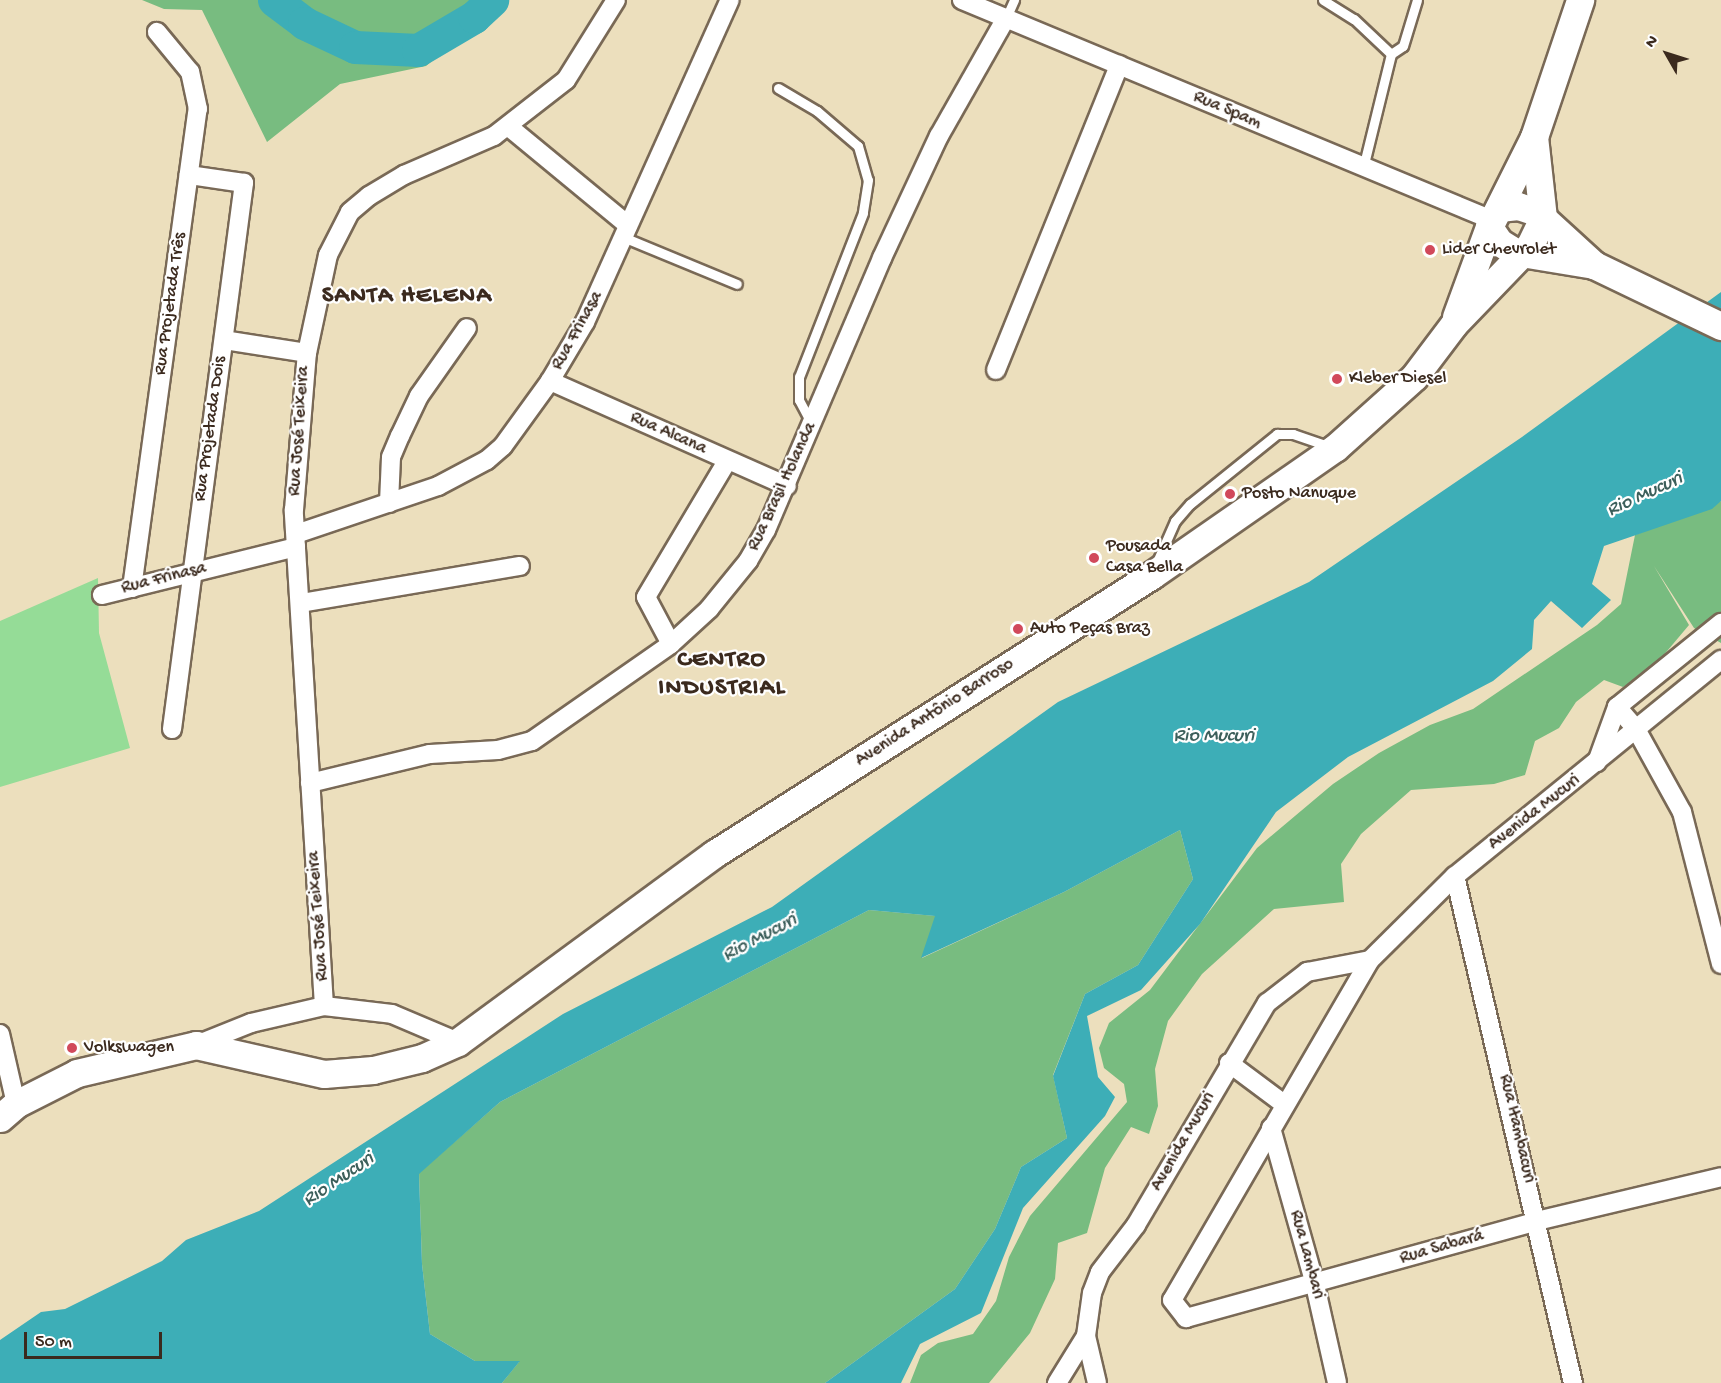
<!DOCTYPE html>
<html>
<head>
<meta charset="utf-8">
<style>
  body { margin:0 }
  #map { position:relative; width:1721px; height:1383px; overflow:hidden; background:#ecdfbd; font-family:"Gochi Hand",sans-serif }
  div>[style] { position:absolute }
  .green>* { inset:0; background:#95dc97 }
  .forest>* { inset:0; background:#78bc80 }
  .water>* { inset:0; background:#3daeb7 }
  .river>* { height:33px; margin:-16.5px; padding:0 16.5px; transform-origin:16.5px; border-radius:16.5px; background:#3daeb7 }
  .roads { filter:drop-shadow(2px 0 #796956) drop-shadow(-2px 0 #796956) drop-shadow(0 2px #796956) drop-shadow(0 -2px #796956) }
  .lane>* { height:9px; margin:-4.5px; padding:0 4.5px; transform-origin:4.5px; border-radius:4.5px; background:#fff }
  .street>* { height:18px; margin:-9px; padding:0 9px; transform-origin:9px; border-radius:9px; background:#fff }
  .secondary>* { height:27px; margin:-13.5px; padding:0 13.5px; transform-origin:13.5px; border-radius:13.5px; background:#fff }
  .dots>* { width:16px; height:16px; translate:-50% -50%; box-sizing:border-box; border:3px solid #fff; border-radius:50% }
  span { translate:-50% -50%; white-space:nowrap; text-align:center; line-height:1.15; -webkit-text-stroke:4.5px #fff; paint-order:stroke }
  .street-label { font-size:18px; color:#3b2a1e }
  .poi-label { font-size:18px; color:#3b2a1e }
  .left { translate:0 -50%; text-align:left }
  .water-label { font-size:20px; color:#3c5f5b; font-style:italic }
  .district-label { font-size:24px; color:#3b2a1e; font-weight:700; letter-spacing:1.5px }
  .north { position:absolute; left:1637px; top:24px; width:60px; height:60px; -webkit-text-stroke:4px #fff; paint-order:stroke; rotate:309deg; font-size:16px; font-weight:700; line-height:24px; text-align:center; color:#3b2a1e }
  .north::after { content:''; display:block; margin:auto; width:21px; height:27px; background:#3b2a1e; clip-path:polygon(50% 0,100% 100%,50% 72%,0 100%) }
  .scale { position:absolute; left:24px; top:1332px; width:138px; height:27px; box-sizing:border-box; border:3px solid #3b2a1e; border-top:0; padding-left:8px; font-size:18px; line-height:21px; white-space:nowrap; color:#3b2a1e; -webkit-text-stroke:4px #fff; paint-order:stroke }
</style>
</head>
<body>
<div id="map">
  <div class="green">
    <div style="clip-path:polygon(98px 578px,99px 633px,130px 748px,0 787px,0 621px)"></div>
  </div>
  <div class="forest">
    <div style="clip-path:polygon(142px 0,508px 0,426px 66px,340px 84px,267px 142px,202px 10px,164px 9px)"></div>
    <div style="clip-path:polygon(1721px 501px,1721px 643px,1694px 628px,1654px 566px,1689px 625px,1652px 669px,1623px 687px,1604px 680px,1576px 702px,1559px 728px,1535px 741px,1525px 775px,1494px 784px,1411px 790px,1361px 834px,1341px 864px,1344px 902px,1274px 909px,1202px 974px,1168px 1021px,1155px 1069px,1158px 1106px,1149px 1134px,1131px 1127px,1105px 1168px,1087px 1233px,1058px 1243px,1055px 1279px,1030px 1333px,989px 1383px,910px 1383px,921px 1355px,938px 1343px,973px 1334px,996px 1301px,1009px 1257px,1030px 1216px,1127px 1102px,1124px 1084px,1104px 1068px,1099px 1048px,1109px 1023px,1150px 990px,1257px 848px,1333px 784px,1379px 753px,1430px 725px,1473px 709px,1597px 625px,1621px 604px,1635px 535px)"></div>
    <div style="clip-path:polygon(1180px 830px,1193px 879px,1138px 965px,1085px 994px,1053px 1075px,1067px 1138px,1021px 1167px,995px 1229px,955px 1289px,825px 1383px,502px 1383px,519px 1362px,475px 1361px,430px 1334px,422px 1264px,419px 1173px,500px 1102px,869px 910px,936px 916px,922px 958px,1064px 892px)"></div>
  </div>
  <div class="water">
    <div style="clip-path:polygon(1721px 292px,1721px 501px,1712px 509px,1604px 546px,1592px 584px,1611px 600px,1582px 628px,1551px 601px,1534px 620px,1532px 649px,1493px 681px,1348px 757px,1276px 812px,1200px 924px,1141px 990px,1087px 1016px,1098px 1077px,1115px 1097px,1105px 1116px,1023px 1208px,981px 1313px,920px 1344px,901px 1383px,825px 1383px,955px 1289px,995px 1229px,1021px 1167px,1067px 1138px,1053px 1076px,1085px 994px,1138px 965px,1193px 879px,1180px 830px,1064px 892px,921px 958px,935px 916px,869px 910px,500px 1102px,419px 1174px,422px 1264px,430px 1334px,475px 1361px,520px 1361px,502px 1383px,0 1383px,0 1340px,41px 1312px,65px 1309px,162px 1261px,186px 1240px,259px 1211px,563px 1014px,772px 907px,1058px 702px,1309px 582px,1522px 437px)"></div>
  </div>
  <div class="river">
    <div style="left:274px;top:0;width:38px;rotate:37deg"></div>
    <div style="left:304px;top:23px;width:56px;rotate:25.2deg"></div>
    <div style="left:355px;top:47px;width:63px;rotate:2.7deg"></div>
    <div style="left:418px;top:50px;width:65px;rotate:-30.5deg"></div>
    <div style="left:474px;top:17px;width:25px;rotate:-43deg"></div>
  </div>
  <div class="roads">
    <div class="lane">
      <div style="left:1323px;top:0;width:36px;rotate:32deg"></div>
      <div style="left:1354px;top:19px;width:51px;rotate:43.4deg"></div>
      <div style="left:1391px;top:54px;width:14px;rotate:-34deg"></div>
      <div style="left:1403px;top:46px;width:48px;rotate:-73.1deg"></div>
      <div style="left:1006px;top:18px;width:20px;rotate:-66deg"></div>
      <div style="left:778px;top:88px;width:45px;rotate:30.5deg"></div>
      <div style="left:817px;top:111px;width:54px;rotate:40.5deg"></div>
      <div style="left:858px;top:146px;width:35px;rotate:74deg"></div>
      <div style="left:868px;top:180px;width:33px;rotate:99deg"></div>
      <div style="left:863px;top:213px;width:176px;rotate:111.3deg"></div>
      <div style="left:799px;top:377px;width:23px;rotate:90deg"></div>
      <div style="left:799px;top:400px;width:26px;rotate:62deg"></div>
      <div style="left:1363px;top:168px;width:117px;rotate:-76.2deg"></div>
      <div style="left:623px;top:237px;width:123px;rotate:22.4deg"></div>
      <div style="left:1156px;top:564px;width:47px;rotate:-66.2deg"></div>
      <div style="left:1175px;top:521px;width:23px;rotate:-49deg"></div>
      <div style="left:1190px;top:504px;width:112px;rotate:-38.8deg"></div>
      <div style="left:1277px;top:434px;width:16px"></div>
      <div style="left:1293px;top:434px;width:37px;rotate:19deg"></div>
    </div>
    <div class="street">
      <div style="left:962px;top:0;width:574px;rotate:22.54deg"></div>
      <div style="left:509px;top:127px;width:154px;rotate:39.5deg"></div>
      <div style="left:224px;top:340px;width:84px;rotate:8.9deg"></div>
      <div style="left:996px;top:370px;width:329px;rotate:-68deg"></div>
      <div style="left:550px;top:381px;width:259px;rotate:23.9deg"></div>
      <div style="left:389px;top:503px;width:46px;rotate:-87.5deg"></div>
      <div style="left:391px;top:457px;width:23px;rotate:-67deg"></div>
      <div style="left:400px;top:436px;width:44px;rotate:-64.6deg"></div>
      <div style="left:419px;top:396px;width:83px;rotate:-54.8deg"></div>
      <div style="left:296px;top:534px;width:150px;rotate:-18.7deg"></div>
      <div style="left:438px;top:486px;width:55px;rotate:-28deg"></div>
      <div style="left:487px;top:460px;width:21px;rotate:-41deg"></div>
      <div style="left:503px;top:446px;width:80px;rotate:-54.1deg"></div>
      <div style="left:550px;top:381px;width:69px;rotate:-59.3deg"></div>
      <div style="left:585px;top:322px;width:353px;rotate:-65.8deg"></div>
      <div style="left:132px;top:588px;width:484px;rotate:-82.2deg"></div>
      <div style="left:198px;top:109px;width:38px;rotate:-102deg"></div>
      <div style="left:190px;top:72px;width:52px;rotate:-129.5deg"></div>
      <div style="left:102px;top:595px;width:200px;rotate:-13.9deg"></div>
      <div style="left:301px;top:603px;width:222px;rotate:-9.6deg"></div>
      <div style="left:671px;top:644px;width:53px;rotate:-118deg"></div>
      <div style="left:646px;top:597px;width:158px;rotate:-59.2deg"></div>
      <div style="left:1617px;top:707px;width:29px;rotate:49deg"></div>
      <div style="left:1636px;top:729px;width:95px;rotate:61deg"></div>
      <div style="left:1682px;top:812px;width:157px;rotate:75.6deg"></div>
      <div style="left:172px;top:729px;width:551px;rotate:-82.49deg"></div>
      <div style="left:244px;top:183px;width:56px;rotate:-171.7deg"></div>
      <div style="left:1597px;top:762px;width:59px;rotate:-70deg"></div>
      <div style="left:1617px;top:707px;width:134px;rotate:-38.9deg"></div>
      <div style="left:310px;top:783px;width:123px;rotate:-13.6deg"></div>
      <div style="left:430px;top:754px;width:68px;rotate:-3.4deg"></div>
      <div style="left:498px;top:750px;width:35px;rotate:-15deg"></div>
      <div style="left:532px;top:741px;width:169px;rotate:-34.9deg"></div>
      <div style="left:671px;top:644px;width:52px;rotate:-42.6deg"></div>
      <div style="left:709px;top:609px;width:62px;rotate:-50.9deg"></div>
      <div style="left:748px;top:561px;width:36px;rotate:-60deg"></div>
      <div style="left:766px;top:530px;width:296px;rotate:-66.9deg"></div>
      <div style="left:882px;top:258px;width:135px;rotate:-65deg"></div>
      <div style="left:939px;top:136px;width:136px;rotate:-60.4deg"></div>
      <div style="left:1455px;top:876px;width:521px;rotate:76.9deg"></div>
      <div style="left:1370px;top:960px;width:393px;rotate:120.2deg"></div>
      <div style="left:1172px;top:1300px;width:23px;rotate:52deg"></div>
      <div style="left:1186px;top:1318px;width:364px;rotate:-15.4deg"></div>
      <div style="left:1537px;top:1221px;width:189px;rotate:-13.4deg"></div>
      <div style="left:324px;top:1006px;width:497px;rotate:-93.5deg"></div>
      <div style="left:294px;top:510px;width:158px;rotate:-85.3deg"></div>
      <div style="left:307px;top:353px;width:100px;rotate:-77.9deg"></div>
      <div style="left:328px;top:255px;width:48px;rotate:-62.9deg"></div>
      <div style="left:350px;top:212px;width:25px;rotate:-40deg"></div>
      <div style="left:369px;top:196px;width:41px;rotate:-31deg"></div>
      <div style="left:404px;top:175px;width:98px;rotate:-23.4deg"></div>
      <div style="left:494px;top:136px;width:91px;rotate:-37.9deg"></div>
      <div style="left:566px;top:80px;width:94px;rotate:-58deg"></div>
      <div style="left:0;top:1034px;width:72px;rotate:77.1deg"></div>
      <div style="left:196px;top:1045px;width:59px;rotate:-21.8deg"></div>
      <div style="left:251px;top:1023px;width:75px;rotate:-13.1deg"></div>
      <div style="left:324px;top:1006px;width:68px;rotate:6.7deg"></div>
      <div style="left:392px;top:1014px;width:72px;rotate:23deg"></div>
      <div style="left:1229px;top:1063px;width:69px;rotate:36.7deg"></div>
      <div style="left:1271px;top:1128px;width:163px;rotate:74.3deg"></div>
      <div style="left:1315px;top:1285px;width:100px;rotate:77.3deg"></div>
      <div style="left:1086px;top:1336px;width:48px;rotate:76.8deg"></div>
      <div style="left:1057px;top:1383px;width:55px;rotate:-58.3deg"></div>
      <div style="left:1086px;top:1336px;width:43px;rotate:-82.1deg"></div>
      <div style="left:1092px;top:1293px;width:22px;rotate:-69deg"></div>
      <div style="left:1100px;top:1272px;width:59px;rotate:-52.5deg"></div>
      <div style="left:1136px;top:1225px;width:258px;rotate:-59.5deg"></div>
      <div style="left:1267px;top:1003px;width:51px;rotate:-37.8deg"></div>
      <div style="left:1307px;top:972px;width:64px;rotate:-10.8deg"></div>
      <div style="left:1370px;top:960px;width:120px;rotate:-44.7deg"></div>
      <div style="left:1455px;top:876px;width:343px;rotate:-39.1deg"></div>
    </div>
    <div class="secondary">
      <div style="left:1499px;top:208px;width:19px;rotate:-6deg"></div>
      <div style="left:1518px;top:206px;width:19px;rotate:18deg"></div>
      <div style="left:1536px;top:212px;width:79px;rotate:42.4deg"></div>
      <div style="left:1594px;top:265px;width:141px;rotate:25.7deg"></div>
      <div style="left:1489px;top:227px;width:18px;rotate:56deg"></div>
      <div style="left:1499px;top:242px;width:19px;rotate:32deg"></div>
      <div style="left:1515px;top:252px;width:80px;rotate:9.3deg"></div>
      <div style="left:1456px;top:317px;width:96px;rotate:-69.9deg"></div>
      <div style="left:1489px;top:227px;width:101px;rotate:-63.4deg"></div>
      <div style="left:1534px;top:137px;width:145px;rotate:-71.4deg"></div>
      <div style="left:0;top:1118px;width:21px;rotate:-41deg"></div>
      <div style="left:16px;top:1104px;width:68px;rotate:-26.9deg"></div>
      <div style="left:77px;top:1073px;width:122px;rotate:-13.2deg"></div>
      <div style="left:196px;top:1045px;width:131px;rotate:12.8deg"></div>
      <div style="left:324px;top:1074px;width:49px;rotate:-4.7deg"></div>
      <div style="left:373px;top:1070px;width:50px;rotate:-13.8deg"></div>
      <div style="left:422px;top:1058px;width:39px;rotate:-24deg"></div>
      <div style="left:458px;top:1042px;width:318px;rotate:-36.3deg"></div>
      <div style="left:714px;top:854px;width:519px;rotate:-32.5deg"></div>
      <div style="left:1152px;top:575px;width:223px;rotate:-34.8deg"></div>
      <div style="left:1335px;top:448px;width:106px;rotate:-41.9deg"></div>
      <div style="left:1414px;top:377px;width:66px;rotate:-53deg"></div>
      <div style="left:1454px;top:324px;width:110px;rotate:-46.1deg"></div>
      <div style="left:1530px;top:245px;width:30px;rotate:-64deg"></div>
      <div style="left:1543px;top:218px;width:81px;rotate:-96.3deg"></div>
    </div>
  </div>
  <div class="dots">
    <div style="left:1430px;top:250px;background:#d1495b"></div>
    <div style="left:1337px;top:379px;background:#d1495b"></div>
    <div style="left:1230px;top:494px;background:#d1495b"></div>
    <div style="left:1094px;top:558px;background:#d1495b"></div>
    <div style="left:1018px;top:629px;background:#d1495b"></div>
    <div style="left:72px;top:1048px;background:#d1495b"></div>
  </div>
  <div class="street-label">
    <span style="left:1227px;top:111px;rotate:23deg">Rua Spam</span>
    <span style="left:171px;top:304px;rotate:-82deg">Rua Projetada Três</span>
    <span style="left:578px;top:331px;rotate:-61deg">Rua Frinasa</span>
    <span style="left:211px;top:429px;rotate:-82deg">Rua Projetada Dois</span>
    <span style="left:300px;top:431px;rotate:-86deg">Rua José Teixeira</span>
    <span style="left:668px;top:434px;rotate:24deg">Rua Alcana</span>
    <span style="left:783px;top:487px;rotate:-65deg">Rua Brasil Holanda</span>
    <span style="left:164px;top:579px;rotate:-14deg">Rua Frinasa</span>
    <span style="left:935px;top:713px;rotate:-33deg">Avenida Antônio Barroso</span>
    <span style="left:1535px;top:813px;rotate:-38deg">Avenida Mucuri</span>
    <span style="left:319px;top:916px;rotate:-94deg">Rua José Teixeira</span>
    <span style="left:1516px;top:1129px;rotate:77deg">Rua Itambacuri</span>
    <span style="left:1184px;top:1142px;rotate:-60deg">Avenida Mucuri</span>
    <span style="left:1442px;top:1248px;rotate:-16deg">Rua Sabará</span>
    <span style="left:1306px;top:1255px;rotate:75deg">Rua Lambari</span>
  </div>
  <div class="poi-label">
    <span class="left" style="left:1442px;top:250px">Lider Chevrolet</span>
    <span class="left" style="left:1349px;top:379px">Kleber Diesel</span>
    <span class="left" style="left:1242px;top:494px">Posto Nanuque</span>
    <span class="left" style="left:1106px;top:558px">Pousada<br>Casa Bella</span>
    <span class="left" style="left:1030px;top:629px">Auto Peças Braz</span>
    <span class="left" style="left:84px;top:1048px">Volkswagen</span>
  </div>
  <div class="water-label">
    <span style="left:1645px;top:495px;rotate:-25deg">Rio Mucuri</span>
    <span style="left:1214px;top:736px">Rio Mucuri</span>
    <span style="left:760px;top:938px;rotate:-28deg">Rio Mucuri</span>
    <span style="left:339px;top:1180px;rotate:-34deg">Rio Mucuri</span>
  </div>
  <div class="district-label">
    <span style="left:407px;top:297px">SANTA HELENA</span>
    <span style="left:722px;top:675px">CENTRO<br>INDUSTRIAL</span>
  </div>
  <div class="north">N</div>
  <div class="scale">50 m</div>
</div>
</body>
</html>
